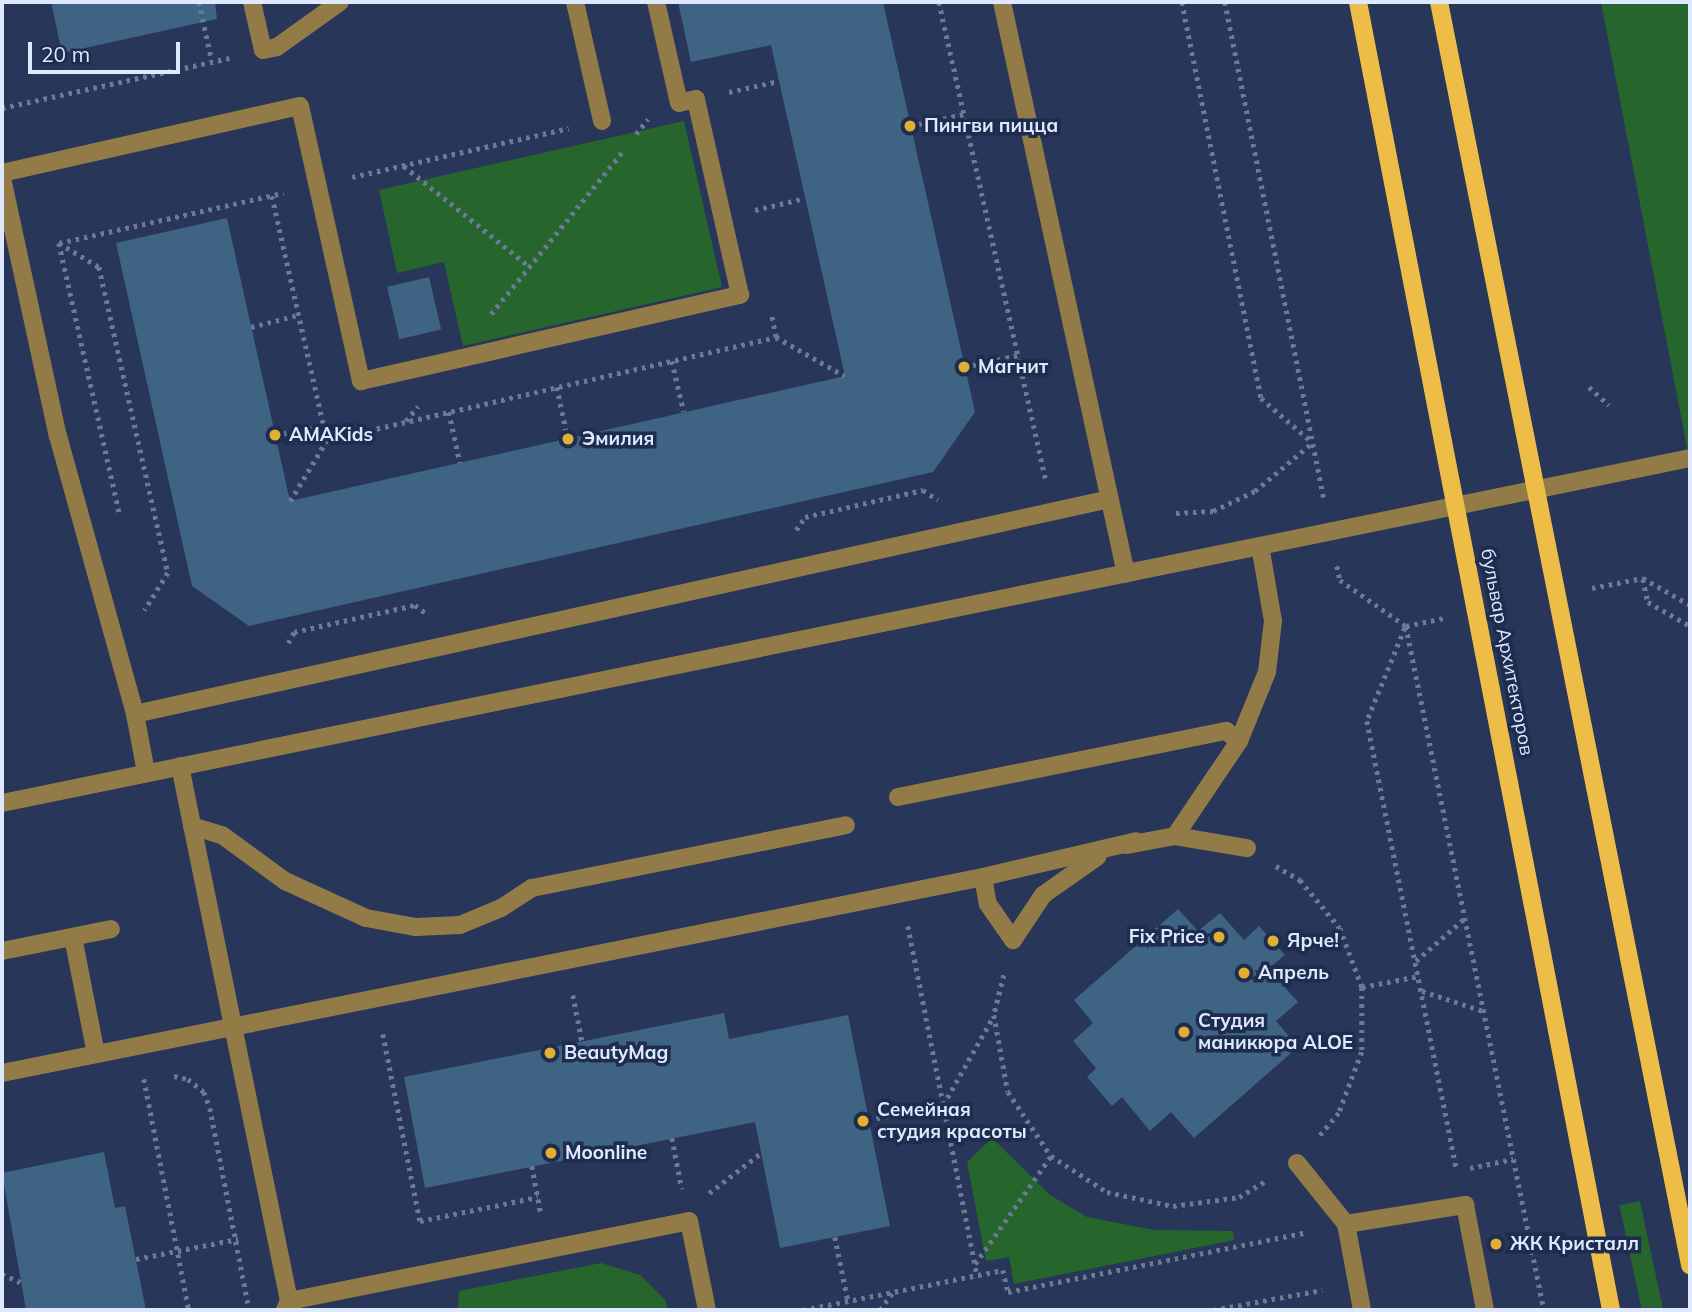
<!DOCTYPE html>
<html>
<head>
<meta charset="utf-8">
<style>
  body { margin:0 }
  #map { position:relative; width:1692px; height:1312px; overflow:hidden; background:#273659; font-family:Mulish,sans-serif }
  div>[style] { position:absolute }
  .green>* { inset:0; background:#26662d; transform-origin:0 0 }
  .building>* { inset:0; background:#3f6382; transform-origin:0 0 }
  .path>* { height:4.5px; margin-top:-2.25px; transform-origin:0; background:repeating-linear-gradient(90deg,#6c7997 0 3.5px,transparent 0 8.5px) }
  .minor>* { height:18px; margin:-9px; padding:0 9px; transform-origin:9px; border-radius:9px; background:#937b48 }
  .major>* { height:18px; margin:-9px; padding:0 9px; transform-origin:9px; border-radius:9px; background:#eebd48 }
  .dots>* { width:19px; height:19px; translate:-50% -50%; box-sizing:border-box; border:4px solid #1e2c4e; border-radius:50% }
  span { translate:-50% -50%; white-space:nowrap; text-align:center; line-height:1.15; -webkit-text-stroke:7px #1e2c4e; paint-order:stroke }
  .poi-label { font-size:19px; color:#dee8ff; font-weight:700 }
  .left { translate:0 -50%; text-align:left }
  .right { translate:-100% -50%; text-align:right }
  .street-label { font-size:19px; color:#dee8ff }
  .frame { position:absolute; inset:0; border:4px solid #dee8ff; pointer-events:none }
  .scale { position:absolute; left:28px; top:42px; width:152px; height:32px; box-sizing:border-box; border:4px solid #dee8ff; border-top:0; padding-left:9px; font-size:21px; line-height:24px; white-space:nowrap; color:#dee8ff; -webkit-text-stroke:5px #1e2c4e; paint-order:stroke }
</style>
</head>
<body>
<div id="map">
  <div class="green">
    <div style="clip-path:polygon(1601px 2px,1690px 2px,1690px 463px)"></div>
    <div style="clip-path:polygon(684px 121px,722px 287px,463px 346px,444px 262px,397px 273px,379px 190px)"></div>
    <div style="clip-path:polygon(992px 1138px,1050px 1195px,1087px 1217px,1154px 1230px,1233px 1231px,1234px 1240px,1014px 1284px,1009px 1257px,986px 1261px,967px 1162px)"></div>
    <div style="left:1640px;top:1201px;width:111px;height:21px;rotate:78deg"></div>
    <div style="clip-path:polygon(601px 1263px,640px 1275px,665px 1300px,668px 1310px,458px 1310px,459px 1291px)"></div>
  </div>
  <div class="building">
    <div style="clip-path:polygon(51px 2px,215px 2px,217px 19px,62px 53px)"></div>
    <div style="clip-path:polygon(678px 2px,883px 2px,975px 412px,933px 472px,249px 626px,192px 586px,116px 243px,227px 218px,290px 501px,845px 376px,771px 45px,691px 62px)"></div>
    <div style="left:429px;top:277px;width:54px;height:43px;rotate:77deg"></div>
    <div style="clip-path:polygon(1178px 909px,1198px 931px,1220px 913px,1244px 940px,1259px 926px,1285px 955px,1268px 969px,1298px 1002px,1276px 1021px,1298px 1047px,1194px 1138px,1171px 1112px,1150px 1131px,1122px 1097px,1112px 1106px,1087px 1077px,1096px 1068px,1073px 1041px,1093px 1023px,1074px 1000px)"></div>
    <div style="clip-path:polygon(724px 1013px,729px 1039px,848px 1015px,890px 1226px,780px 1248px,755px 1122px,425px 1188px,404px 1077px)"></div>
    <div style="clip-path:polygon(104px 1152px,115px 1208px,125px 1206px,146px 1310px,26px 1310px,2px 1173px)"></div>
  </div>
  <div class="path">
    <div style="left:199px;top:2px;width:60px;rotate:77.6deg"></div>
    <div style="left:939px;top:2px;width:489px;rotate:77.4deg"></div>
    <div style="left:1182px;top:2px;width:404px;rotate:78.7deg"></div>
    <div style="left:1261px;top:398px;width:67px;rotate:40.8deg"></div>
    <div style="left:1225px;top:2px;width:507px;rotate:78.73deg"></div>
    <div style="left:729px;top:92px;width:51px;rotate:-12.4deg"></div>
    <div style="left:2px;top:108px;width:233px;rotate:-12.4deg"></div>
    <div style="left:910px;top:126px;width:55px;rotate:-12.5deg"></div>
    <div style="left:636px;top:134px;width:19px;rotate:-51deg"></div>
    <div style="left:404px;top:166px;width:161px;rotate:38.7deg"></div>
    <div style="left:352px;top:177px;width:222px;rotate:-12.7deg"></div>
    <div style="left:272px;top:196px;width:250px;rotate:77.3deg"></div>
    <div style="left:327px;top:440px;width:461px;rotate:-12.9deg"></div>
    <div style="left:776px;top:337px;width:24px;rotate:-102deg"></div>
    <div style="left:755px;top:210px;width:51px;rotate:-13.5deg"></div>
    <div style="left:59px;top:243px;width:230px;rotate:-12.6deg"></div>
    <div style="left:59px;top:243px;width:280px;rotate:77.4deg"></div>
    <div style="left:59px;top:243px;width:47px;rotate:31deg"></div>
    <div style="left:99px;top:267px;width:314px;rotate:77.3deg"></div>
    <div style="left:168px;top:573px;width:44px;rotate:121.9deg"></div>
    <div style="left:491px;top:314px;width:208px;rotate:-51deg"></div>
    <div style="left:251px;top:327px;width:49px;rotate:-14.3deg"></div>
    <div style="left:776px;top:337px;width:79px;rotate:29.5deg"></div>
    <div style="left:672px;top:361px;width:52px;rotate:76.8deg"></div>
    <div style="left:964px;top:367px;width:56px;rotate:-12.3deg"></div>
    <div style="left:557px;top:387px;width:53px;rotate:78.1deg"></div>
    <div style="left:1589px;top:387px;width:27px;rotate:42deg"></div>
    <div style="left:449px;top:412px;width:52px;rotate:77.8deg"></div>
    <div style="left:406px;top:421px;width:19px;rotate:-51deg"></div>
    <div style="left:275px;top:435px;width:49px;rotate:-11.8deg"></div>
    <div style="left:290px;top:501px;width:71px;rotate:-58.8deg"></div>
    <div style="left:1176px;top:513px;width:37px;rotate:-3deg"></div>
    <div style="left:1213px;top:511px;width:47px;rotate:-25.5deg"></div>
    <div style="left:1255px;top:491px;width:75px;rotate:-40.1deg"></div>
    <div style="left:796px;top:530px;width:16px;rotate:-55deg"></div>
    <div style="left:805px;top:517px;width:121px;rotate:-12.9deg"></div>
    <div style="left:923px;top:490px;width:18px;rotate:34deg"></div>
    <div style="left:1337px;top:566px;width:14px;rotate:78deg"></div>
    <div style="left:1340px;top:580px;width:80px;rotate:34.9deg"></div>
    <div style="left:1406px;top:626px;width:698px;rotate:78.59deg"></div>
    <div style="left:1643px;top:579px;width:24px;rotate:78deg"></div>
    <div style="left:1648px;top:602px;width:48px;rotate:29.7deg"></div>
    <div style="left:1592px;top:588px;width:52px;rotate:-11.1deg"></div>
    <div style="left:1643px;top:578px;width:54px;rotate:29.9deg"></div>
    <div style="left:1406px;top:626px;width:38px;rotate:-12deg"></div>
    <div style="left:1405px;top:628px;width:100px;rotate:112.2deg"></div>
    <div style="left:1367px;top:721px;width:458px;rotate:78.7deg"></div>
    <div style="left:288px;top:643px;width:13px;rotate:-61deg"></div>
    <div style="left:294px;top:632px;width:124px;rotate:-12.6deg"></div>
    <div style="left:415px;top:605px;width:15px;rotate:37deg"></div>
    <div style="left:1276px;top:866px;width:28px;rotate:30deg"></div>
    <div style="left:1300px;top:880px;width:62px;rotate:50.2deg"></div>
    <div style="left:1340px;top:928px;width:63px;rotate:69.6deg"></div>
    <div style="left:1362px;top:987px;width:65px;rotate:90deg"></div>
    <div style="left:1362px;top:1052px;width:65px;rotate:110.7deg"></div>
    <div style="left:1339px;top:1113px;width:30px;rotate:130deg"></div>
    <div style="left:908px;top:926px;width:356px;rotate:78.8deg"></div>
    <div style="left:1416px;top:961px;width:65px;rotate:-41.3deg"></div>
    <div style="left:1004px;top:975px;width:41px;rotate:104deg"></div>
    <div style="left:994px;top:1015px;width:78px;rotate:79.7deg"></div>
    <div style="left:1008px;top:1092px;width:77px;rotate:56.1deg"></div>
    <div style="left:1051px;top:1156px;width:67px;rotate:32.7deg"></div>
    <div style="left:1107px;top:1192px;width:67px;rotate:12deg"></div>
    <div style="left:1173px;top:1206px;width:67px;rotate:-7.8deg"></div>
    <div style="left:1239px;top:1197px;width:31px;rotate:-31deg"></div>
    <div style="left:1362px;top:987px;width:58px;rotate:-10.9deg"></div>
    <div style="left:1422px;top:991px;width:64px;rotate:18.2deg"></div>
    <div style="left:573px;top:995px;width:47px;rotate:78.9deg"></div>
    <div style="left:383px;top:1034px;width:191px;rotate:78.8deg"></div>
    <div style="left:420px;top:1221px;width:120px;rotate:-11.5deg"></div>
    <div style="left:174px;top:1076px;width:14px;rotate:12deg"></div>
    <div style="left:188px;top:1079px;width:21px;rotate:39deg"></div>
    <div style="left:204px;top:1092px;width:17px;rotate:69deg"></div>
    <div style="left:210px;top:1108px;width:199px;rotate:79deg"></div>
    <div style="left:144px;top:1079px;width:235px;rotate:79deg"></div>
    <div style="left:868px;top:1120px;width:76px;rotate:-11.3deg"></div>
    <div style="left:943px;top:1105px;width:101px;rotate:-60.4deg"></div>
    <div style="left:672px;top:1138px;width:52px;rotate:78.9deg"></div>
    <div style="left:532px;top:1166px;width:49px;rotate:79.4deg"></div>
    <div style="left:1470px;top:1168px;width:44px;rotate:-11.8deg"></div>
    <div style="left:709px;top:1193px;width:66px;rotate:-37.6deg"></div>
    <div style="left:835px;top:1237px;width:65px;rotate:78.5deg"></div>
    <div style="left:136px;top:1259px;width:104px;rotate:-11.1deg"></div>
    <div style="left:975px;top:1264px;width:132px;rotate:-54.9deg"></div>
    <div style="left:2px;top:1274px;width:20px;rotate:24deg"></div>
    <div style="left:803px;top:1310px;width:204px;rotate:-11.3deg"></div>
    <div style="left:1003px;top:1270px;width:23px;rotate:77deg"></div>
    <div style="left:1008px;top:1292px;width:306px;rotate:-11.3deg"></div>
    <div style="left:880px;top:1310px;width:21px;rotate:-55deg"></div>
    <div style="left:1213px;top:1310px;width:111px;rotate:-10.4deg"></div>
  </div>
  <div class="minor">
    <div style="left:252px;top:2px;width:49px;rotate:77.1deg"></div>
    <div style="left:263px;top:50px;width:14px;rotate:-12deg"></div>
    <div style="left:277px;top:47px;width:77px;rotate:-35.5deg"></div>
    <div style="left:575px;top:2px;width:122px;rotate:77.2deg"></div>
    <div style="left:1002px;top:2px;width:585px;rotate:77.77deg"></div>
    <div style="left:2px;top:173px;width:305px;rotate:-12.7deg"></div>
    <div style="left:300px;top:106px;width:282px;rotate:77.5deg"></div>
    <div style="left:361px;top:381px;width:389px;rotate:-12.8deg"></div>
    <div style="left:740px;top:295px;width:201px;rotate:-102.7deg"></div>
    <div style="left:696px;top:99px;width:17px;rotate:167deg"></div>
    <div style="left:679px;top:103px;width:104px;rotate:-102.8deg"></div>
    <div style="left:2px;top:178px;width:264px;rotate:77.8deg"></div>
    <div style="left:58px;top:436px;width:288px;rotate:74.5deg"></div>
    <div style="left:135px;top:714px;width:59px;rotate:79.3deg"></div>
    <div style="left:135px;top:714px;width:998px;rotate:-12.44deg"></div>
    <div style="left:180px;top:766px;width:546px;rotate:78.48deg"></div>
    <div style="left:289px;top:1301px;width:10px;rotate:114deg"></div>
    <div style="left:898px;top:797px;width:335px;rotate:-11.4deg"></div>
    <div style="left:1226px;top:731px;width:16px;rotate:38deg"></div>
    <div style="left:2px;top:803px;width:1723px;rotate:-11.55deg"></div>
    <div style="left:192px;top:826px;width:31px;rotate:17deg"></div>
    <div style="left:222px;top:835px;width:78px;rotate:36.1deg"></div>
    <div style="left:285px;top:881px;width:89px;rotate:24.6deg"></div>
    <div style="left:366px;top:918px;width:51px;rotate:10.2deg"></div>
    <div style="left:416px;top:927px;width:44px;rotate:-2.6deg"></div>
    <div style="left:460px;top:925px;width:44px;rotate:-22.5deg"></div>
    <div style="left:501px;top:908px;width:37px;rotate:-33deg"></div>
    <div style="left:532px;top:888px;width:320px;rotate:-11.3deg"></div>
    <div style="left:1175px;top:836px;width:115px;rotate:-56deg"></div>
    <div style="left:1239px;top:741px;width:74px;rotate:-67.9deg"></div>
    <div style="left:1267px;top:672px;width:51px;rotate:-83.3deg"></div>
    <div style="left:1273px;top:621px;width:76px;rotate:-99.8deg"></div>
    <div style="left:1127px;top:845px;width:49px;rotate:-10.6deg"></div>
    <div style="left:1175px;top:836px;width:73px;rotate:9.5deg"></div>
    <div style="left:983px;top:877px;width:27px;rotate:80deg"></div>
    <div style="left:988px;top:904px;width:44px;rotate:55.2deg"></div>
    <div style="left:1013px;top:940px;width:54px;rotate:-56.3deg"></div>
    <div style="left:1043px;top:895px;width:67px;rotate:-35.3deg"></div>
    <div style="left:73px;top:937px;width:119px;rotate:78.9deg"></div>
    <div style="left:2px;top:951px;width:111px;rotate:-11.4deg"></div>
    <div style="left:2px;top:1073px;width:1000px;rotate:-11.3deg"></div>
    <div style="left:983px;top:877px;width:157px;rotate:-13.2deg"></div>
    <div style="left:1297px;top:1163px;width:78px;rotate:51.2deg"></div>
    <div style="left:289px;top:1301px;width:408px;rotate:-11.3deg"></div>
    <div style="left:689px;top:1221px;width:91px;rotate:78.6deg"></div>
    <div style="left:1362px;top:1310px;width:87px;rotate:-100.5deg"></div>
    <div style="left:1346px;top:1224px;width:121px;rotate:-9.1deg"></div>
    <div style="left:1465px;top:1205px;width:107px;rotate:79.2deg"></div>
  </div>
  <div class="major">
    <div style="left:1358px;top:2px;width:1332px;rotate:79.05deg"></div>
    <div style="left:1439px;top:2px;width:1288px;rotate:78.76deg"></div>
  </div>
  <div class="dots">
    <div style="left:910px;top:126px;background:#e1af34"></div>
    <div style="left:964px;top:367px;background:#e1af34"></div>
    <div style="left:275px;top:435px;background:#e1af34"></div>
    <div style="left:568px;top:439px;background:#e1af34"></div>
    <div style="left:1219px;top:937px;background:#e1af34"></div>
    <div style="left:1273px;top:941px;background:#e1af34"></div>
    <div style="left:1244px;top:973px;background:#e1af34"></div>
    <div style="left:1184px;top:1032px;background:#e1af34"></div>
    <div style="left:550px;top:1053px;background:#e1af34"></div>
    <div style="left:863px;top:1121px;background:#e1af34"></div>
    <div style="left:551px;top:1153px;background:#e1af34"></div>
    <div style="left:1496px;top:1244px;background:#e1af34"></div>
  </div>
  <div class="poi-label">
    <span class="left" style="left:924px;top:126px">Пингви пицца</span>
    <span class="left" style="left:978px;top:367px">Магнит</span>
    <span class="left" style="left:289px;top:435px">AMAKids</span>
    <span class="left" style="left:582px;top:439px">Эмилия</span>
    <span class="right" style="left:1205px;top:937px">Fix Price</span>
    <span class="left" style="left:1287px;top:941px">Ярче!</span>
    <span class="left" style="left:1258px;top:973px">Апрель</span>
    <span class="left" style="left:1198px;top:1032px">Студия<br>маникюра ALOE</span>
    <span class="left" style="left:564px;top:1053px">BeautyMag</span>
    <span class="left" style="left:877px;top:1121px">Семейная<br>студия красоты</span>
    <span class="left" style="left:565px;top:1153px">Moonline</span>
    <span class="left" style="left:1510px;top:1244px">ЖК Кристалл</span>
  </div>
  <div class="street-label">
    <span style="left:1507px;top:652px;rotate:79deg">бульвар Архитекторов</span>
  </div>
  <div class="frame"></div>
  <div class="scale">20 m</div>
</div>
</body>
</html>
